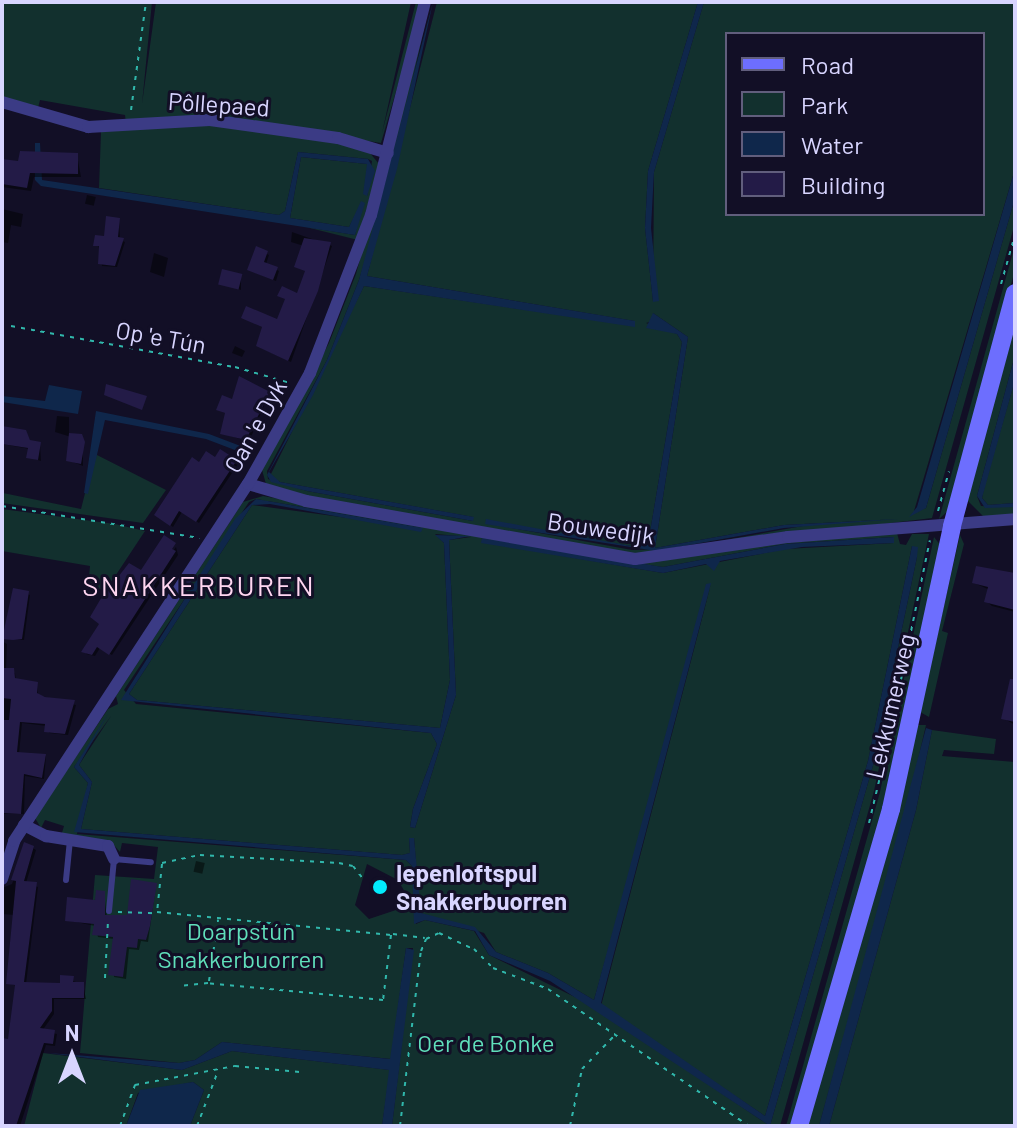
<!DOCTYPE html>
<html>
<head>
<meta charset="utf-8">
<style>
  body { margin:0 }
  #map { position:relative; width:1017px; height:1128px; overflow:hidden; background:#120f26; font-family:Barlow,sans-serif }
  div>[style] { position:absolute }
  .green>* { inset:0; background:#12302e }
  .water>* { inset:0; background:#0f274b }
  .shadow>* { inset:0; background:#0007; transform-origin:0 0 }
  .building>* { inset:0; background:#231b47; transform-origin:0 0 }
  .path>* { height:2px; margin-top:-1px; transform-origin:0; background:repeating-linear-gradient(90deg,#30b7ab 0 4px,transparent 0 10px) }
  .lane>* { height:6px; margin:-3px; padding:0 3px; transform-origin:3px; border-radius:3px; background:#3b3b85 }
  .street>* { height:12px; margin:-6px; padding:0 6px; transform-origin:6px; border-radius:6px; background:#3b3b85 }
  .secondary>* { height:18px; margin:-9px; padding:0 9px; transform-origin:9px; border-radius:9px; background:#6d6efe }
  .dots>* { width:22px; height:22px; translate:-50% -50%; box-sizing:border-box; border:4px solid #120f26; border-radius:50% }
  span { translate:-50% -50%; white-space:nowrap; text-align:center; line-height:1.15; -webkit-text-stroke:6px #120f26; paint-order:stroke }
  .street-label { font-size:24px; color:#d8d5ff }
  .poi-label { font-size:24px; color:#d8d5ff; font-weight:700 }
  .left { translate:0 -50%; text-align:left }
  .park-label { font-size:24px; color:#60dfbb }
  .quarter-label { font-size:28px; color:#ffd7f1; letter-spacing:2px }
  .frame { position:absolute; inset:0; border:4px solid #d8d5ff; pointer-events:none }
  .legend { position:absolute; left:725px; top:32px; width:260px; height:184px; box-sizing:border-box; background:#120f26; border:2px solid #615e7d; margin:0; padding:10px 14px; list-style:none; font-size:24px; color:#d8d5ff }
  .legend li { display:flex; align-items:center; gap:16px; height:40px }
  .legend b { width:40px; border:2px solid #615e7d }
  .north { position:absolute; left:32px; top:1016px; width:80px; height:80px; -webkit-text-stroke:6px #120f26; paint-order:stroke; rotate:0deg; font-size:22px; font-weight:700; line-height:32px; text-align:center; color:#d8d5ff }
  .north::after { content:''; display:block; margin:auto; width:28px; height:36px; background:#d8d5ff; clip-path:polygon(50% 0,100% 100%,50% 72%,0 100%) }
</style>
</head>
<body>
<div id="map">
  <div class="green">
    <div style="clip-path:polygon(2px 2px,152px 2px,142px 104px,156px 2px,411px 2px,382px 133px,416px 2px,422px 2px,381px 143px,231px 120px,126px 124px,125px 115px,40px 100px,38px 108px,2px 98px)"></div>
    <div style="clip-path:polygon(evenodd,430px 2px,393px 169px,359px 280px,327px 360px,267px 471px,268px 479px,307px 491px,473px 521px,473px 517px,280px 482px,270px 476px,364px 286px,635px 326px,634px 321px,367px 276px,437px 2px,698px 2px,648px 171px,645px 228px,653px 301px,654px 172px,704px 2px,1015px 2px,1015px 169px,914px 511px,926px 508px,1015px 198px,1015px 223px,932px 518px,636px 554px,278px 491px,266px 484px,262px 470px,329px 343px,356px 274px,430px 2px,727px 34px,983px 34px,983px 214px,727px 214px,727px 34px,430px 2px,653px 313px,688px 337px,655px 548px,784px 525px,899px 519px,814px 524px,674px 549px,632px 550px,485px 523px,631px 546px,648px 544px,682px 342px,677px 334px,646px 323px,653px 321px,653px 313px)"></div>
    <div style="clip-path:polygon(191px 123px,337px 142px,370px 153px,379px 164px,358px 240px,306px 227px,355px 235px,362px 202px,349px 227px,290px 218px,301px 157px,367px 164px,367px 196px,372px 161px,368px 159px,298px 152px,285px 211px,279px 215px,99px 188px,101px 132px)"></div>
    <div style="clip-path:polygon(1015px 245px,1015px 270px,948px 511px,939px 519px)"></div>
    <div style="clip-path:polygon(1015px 315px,1015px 355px,977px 496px,981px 506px,1015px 507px,1015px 515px,984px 517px,967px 500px)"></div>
    <div style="clip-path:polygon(1015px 380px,1015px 503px,988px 505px,982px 498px,985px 484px)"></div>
    <div style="clip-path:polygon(95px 454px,166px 490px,143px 523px,2px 503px,3px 493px,81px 509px)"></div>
    <div style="clip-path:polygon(evenodd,263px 496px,638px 563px,788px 542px,897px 533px,900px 544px,906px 545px,912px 534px,929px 534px,874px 791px,780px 1126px,770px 1126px,874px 762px,917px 557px,912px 546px,868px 761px,765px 1116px,601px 1006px,711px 584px,594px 1000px,548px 973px,496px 952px,484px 933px,420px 913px,414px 838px,409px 838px,410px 853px,402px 855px,81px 829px,92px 782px,79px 765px,111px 716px,74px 767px,88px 783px,77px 834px,406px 860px,412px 866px,416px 924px,425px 920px,474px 931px,489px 955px,589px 1004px,770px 1126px,392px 1126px,413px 948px,406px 948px,391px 1059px,222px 1042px,195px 1060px,179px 1063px,80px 1053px,95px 875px,154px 879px,158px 847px,122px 843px,120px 852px,112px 843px,61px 836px,64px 826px,45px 820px,41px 828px,35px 818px,108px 709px,118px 704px,116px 696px,243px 502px,263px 496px,256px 499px,422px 528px,252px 505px,129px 694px,137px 700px,440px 728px,450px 680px,444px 543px,435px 534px,471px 537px,449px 540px,456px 695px,415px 828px,410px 827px,413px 809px,437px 744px,431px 733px,136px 704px,124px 690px,249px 502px,256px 499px,263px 496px,894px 537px,894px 543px,785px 549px,663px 573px,481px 542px,663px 567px,785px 544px,894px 537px,263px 496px,367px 864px,398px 880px,406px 894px,405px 907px,369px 919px,355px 905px,367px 864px)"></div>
    <div style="clip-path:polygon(2px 509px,115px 524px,145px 531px,106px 590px,88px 587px,90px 566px,2px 551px)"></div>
    <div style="clip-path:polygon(960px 535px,964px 544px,942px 631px,948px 633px,929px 717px,920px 712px)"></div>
    <div style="clip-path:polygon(934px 537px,941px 546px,887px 794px,792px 1126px,786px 1126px,880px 792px)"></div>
    <div style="clip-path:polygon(917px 725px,926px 725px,905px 816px,819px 1126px,807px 1126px)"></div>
    <div style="clip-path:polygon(932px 730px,996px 739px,994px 754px,944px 750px,942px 756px,1015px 762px,1015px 1126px,829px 1126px,916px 810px)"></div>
    <div style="clip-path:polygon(232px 1051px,390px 1070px,382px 1126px,190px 1126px,204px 1090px,193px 1082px,138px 1093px,126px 1126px,24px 1126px,43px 1053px,182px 1070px)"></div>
  </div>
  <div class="water">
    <div style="clip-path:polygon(433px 2px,397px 169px,367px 276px,635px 321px,635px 327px,364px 286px,313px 395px,269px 472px,280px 482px,474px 517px,473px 521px,307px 491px,271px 482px,267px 475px,327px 360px,359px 280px)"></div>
    <div style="clip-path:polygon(698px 2px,704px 2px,654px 172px,651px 228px,659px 301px,653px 302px,645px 228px,648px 171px)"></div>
    <div style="clip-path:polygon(35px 143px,40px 143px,42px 180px,279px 215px,285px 211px,298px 152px,368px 159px,375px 171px,367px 196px,363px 194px,367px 164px,301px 157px,290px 218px,349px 227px,361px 201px,365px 203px,355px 235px,41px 186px,35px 180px)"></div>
    <div style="clip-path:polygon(1015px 169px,1015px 198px,926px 508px,909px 517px,917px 507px)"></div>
    <div style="clip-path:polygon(653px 313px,688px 337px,655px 548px,784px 525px,899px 519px,784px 528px,656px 551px,485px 524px,486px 519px,631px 546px,648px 544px,682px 342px,677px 334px,646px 328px)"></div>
    <div style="clip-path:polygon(1015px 355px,1015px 380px,982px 498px,988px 505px,1015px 503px,1015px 507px,985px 508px,977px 496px)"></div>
    <div style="clip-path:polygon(49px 385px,82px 391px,78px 414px,2px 402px,2px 396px,45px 401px)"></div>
    <div style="clip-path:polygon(96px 411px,209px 434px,251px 450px,248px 455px,206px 439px,105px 420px,88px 494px,84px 493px)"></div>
    <div style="clip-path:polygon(256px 499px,423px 528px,421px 532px,270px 504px,252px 505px,129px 694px,137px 700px,440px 728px,450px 680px,444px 543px,435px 535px,471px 536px,449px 540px,456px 695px,415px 828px,410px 827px,413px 809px,437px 744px,431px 733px,121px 700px,235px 519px)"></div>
    <div style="clip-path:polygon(894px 537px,894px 543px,802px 547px,720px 561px,714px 571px,706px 564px,663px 573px,481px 543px,482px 538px,663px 567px,785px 544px)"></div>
    <div style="clip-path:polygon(912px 546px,918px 547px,917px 557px,874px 762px,770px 1126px,550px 981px,489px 955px,475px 931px,425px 920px,414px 924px,412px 866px,406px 860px,74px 832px,88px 783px,74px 767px,108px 714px,79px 765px,92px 782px,81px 829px,402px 855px,410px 853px,409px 838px,414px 838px,421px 913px,475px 927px,496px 952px,548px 973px,594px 1000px,706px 584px,711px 583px,601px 1003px,765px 1116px,868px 761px)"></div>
    <div style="clip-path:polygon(926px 728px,932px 730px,916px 810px,829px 1126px,819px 1126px)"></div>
    <div style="clip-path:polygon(406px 948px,414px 950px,392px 1126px,382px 1126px,389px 1070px,232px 1051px,182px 1070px,48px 1053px,179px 1063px,195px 1060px,222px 1042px,390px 1059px)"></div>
    <div style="clip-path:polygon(193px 1082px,204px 1090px,190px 1126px,126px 1126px,140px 1090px)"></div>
  </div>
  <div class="shadow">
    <div style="clip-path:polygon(77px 155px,81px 177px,34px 177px,31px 191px,2px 187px,2px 161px,20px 164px)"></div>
    <div style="left:87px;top:195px;width:9px;height:9px;rotate:13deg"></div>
    <div style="clip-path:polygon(2px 209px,23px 214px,21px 227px,11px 225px,8px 243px,2px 242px)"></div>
    <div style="clip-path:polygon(119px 219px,120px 240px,125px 242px,117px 267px,102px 266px,97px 237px,106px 238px)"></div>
    <div style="clip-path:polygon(292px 232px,332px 246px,291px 362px,261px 348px,264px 328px,244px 318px,278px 322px,298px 296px,307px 272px,297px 266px,304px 246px,291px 242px)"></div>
    <div style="clip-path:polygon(257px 249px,269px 255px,266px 264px,279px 271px,276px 281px,251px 271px)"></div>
    <div style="clip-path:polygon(154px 253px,168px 258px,164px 277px,150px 272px)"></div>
    <div style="clip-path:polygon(241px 276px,241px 290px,221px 283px)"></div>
    <div style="clip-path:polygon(235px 346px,245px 351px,242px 357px,232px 353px)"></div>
    <div style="clip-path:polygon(269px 394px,249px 442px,222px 433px,227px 414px,218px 410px)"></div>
    <div style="clip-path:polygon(57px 416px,69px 417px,69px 435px,83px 439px,83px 466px,68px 460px,71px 437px,55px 432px)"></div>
    <div style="clip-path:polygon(2px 429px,26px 432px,31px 442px,40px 444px,41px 461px,28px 457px,30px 449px,2px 444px)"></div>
    <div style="clip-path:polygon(215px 460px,238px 464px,199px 523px,182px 512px,173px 527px,159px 517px)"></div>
    <div style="clip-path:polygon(176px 547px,178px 555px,112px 655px,100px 648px,95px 656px,86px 654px,142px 573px,168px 558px)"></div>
    <div style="clip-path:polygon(1015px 576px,1015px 612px,992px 606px,987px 602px,990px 590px,974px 583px)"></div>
    <div style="clip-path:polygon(14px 590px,30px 595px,24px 640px,2px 638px)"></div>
    <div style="clip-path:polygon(2px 641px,7px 644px,6px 670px,15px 673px,16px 681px,37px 684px,38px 695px,76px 705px,68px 735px,49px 733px,47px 726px,22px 723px,19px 754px,46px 756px,44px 779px,25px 776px,24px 814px,4px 814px,2px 824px)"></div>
    <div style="clip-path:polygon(1015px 670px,1015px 725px,1003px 718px)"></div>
    <div style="clip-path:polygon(26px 844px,36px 850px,26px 883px,38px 887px,26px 984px,62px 985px,62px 978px,83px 984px,86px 999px,54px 999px,54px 1014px,42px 1031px,57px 1034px,55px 1046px,46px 1045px,20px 1126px,2px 1126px,2px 1052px,9px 1041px,17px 986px,8px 983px,14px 915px,2px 914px,2px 888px,12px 884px)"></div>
    <div style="left:196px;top:861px;width:9px;height:11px;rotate:13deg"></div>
    <div style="clip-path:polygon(156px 885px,148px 942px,141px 941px,139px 950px,129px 949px,126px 979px,114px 977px,114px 939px,98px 937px,95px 926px,67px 920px,104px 893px,107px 917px,129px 917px)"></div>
  </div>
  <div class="building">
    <div style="clip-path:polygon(20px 151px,78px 153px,78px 174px,30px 173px,27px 188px,2px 184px,2px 159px,18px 161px)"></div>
    <div style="clip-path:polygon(106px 216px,120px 218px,118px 237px,124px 238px,115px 266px,98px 264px,99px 246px,93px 246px,95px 235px,104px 236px)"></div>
    <div style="clip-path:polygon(304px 238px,331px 242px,318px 291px,288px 361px,256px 346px,262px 327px,241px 318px,246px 306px,277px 319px,285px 299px,277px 296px,282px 286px,297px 293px,305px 271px,294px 267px)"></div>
    <div style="clip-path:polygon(256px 246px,268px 251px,264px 262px,278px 267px,273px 280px,247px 270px)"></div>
    <div style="left:222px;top:269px;width:21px;height:16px;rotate:14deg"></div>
    <div style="clip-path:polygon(239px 376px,270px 392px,246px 440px,220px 434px,225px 413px,216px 410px,222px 395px,232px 399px)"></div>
    <div style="clip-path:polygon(106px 384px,147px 396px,142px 410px,104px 395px)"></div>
    <div style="clip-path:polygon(2px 426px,26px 430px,30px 440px,41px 442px,38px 460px,26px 458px,28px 448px,2px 444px)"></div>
    <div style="clip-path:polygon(69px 433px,82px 434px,85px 442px,81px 464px,66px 461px)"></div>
    <div style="clip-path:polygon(220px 449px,237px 460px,196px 522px,179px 511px,170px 526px,154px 515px,192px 457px,199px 462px,206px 451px,215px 457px)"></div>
    <div style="clip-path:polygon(164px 535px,176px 543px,172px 549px,176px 551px,109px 655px,97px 647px,92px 655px,81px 652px,99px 624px,90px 617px,100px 600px,129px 563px,141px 570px)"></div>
    <div style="clip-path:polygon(976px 566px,1015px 573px,1015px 610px,984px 602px,988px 587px,972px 583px)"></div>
    <div style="clip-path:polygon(13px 588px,29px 591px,22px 639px,13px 640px,2px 639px)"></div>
    <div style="clip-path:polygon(2px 668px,14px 668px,15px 678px,38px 682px,37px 693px,45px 697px,75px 700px,65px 734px,44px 732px,45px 724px,20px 722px,17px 752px,46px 754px,42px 778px,24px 774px,21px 814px,2px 813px,2px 720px,9px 720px,11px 699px,2px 698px)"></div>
    <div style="clip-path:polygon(1010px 679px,1015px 679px,1015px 722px,1001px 719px)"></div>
    <div style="clip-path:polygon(24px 842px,34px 846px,24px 881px,37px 882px,24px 982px,60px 983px,60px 975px,74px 976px,73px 982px,84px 982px,84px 998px,52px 998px,52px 1011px,40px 1028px,55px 1030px,53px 1044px,44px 1043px,16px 1126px,2px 1126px,2px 1038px,8px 1039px,15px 985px,6px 984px,16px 881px,11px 880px)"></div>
    <div style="clip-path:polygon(131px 879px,157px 883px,150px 926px,146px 940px,138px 939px,137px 948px,127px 947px,123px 977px,108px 975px,113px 937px,92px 935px,94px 924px,65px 921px,67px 897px,95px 900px,96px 890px,105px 891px,105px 915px,127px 915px)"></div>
  </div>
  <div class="path">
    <div style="left:131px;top:110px;width:109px;rotate:-82.1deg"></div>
    <div style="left:1001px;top:284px;width:51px;rotate:-74.1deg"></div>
    <div style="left:11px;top:326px;width:228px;rotate:10.4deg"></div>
    <div style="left:235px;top:367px;width:57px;rotate:16.2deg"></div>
    <div style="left:2px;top:506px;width:200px;rotate:9.2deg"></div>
    <div style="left:938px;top:511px;width:41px;rotate:-74.6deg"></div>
    <div style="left:897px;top:699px;width:162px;rotate:-78.3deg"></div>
    <div style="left:869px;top:823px;width:69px;rotate:-76.6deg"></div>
    <div style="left:162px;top:863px;width:39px;rotate:-12deg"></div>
    <div style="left:200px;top:855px;width:139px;rotate:3.3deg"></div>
    <div style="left:339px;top:863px;width:14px;rotate:12deg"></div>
    <div style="left:353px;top:866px;width:18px;rotate:52deg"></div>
    <div style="left:162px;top:864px;width:48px;rotate:95.9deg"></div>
    <div style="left:157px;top:912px;width:235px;rotate:5.6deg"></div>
    <div style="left:391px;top:935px;width:65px;rotate:97deg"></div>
    <div style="left:383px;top:1000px;width:176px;rotate:-174.5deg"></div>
    <div style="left:208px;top:983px;width:29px;rotate:174deg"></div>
    <div style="left:118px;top:912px;width:38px;rotate:2deg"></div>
    <div style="left:393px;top:934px;width:32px;rotate:7deg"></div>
    <div style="left:105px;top:978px;width:58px;rotate:-87deg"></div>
    <div style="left:209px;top:981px;width:62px;rotate:-81.6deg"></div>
    <div style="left:120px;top:1126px;width:44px;rotate:-69.9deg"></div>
    <div style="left:135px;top:1085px;width:102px;rotate:-10.8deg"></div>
    <div style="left:235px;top:1066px;width:65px;rotate:5.3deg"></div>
    <div style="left:197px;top:1126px;width:59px;rotate:-69.1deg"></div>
    <div style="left:400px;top:1126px;width:176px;rotate:-83.2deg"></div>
    <div style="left:421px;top:951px;width:13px;rotate:-67deg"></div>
    <div style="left:426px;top:939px;width:14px;rotate:-25deg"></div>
    <div style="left:439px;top:933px;width:38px;rotate:25deg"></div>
    <div style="left:474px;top:949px;width:27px;rotate:45deg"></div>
    <div style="left:493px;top:968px;width:59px;rotate:20.9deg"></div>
    <div style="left:548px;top:989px;width:243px;rotate:34.3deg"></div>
    <div style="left:570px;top:1126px;width:58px;rotate:-78.1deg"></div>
    <div style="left:582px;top:1069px;width:45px;rotate:-45.9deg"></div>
  </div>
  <div class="lane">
    <div style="left:66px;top:880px;width:40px;rotate:-84.3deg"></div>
    <div style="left:109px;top:911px;width:52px;rotate:-84.5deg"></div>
    <div style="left:114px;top:859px;width:37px;rotate:5deg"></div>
  </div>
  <div class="street">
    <div style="left:2px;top:102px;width:90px;rotate:16.2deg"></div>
    <div style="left:88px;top:127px;width:122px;rotate:-3.3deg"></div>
    <div style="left:210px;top:120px;width:129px;rotate:8deg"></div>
    <div style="left:338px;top:138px;width:52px;rotate:16.7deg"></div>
    <div style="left:248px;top:484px;width:60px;rotate:16.3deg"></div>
    <div style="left:306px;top:501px;width:334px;rotate:10deg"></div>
    <div style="left:635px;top:559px;width:155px;rotate:-8.2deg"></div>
    <div style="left:788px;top:537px;width:228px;rotate:-4.5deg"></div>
    <div style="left:24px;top:825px;width:25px;rotate:27deg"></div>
    <div style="left:46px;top:836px;width:63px;rotate:9.2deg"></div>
    <div style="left:108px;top:846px;width:14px;rotate:65deg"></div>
    <div style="left:2px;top:879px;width:40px;rotate:-72deg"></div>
    <div style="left:14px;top:841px;width:427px;rotate:-56.8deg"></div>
    <div style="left:248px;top:484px;width:127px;rotate:-60.8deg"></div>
    <div style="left:310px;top:373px;width:169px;rotate:-68.9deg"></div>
    <div style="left:371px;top:215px;width:220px;rotate:-75.8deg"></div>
  </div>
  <div class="secondary">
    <div style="left:799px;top:1126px;width:330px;rotate:-73.8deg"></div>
    <div style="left:891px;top:809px;width:289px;rotate:-77.8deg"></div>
    <div style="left:952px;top:526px;width:241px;rotate:-74.9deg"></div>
  </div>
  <div class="dots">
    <div style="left:380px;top:887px;background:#02ecfd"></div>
  </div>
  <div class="street-label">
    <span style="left:219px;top:104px;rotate:4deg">Pôllepaed</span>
    <span style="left:161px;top:337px;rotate:10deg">Op 'e Tún</span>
    <span style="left:255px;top:426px;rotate:-61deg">Oan 'e Dyk</span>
    <span style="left:601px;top:528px;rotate:8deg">Bouwedijk</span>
    <span style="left:890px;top:706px;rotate:-77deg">Lekkumerweg</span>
  </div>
  <div class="poi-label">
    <span class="left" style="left:396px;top:887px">Iepenloftspul<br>Snakkerbuorren</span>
  </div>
  <div class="park-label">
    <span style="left:241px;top:945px">Doarpstún<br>Snakkerbuorren</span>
    <span style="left:486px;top:1043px">Oer de Bonke</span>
  </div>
  <div class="quarter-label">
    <span style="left:199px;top:585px">SNAKKERBUREN</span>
  </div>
  <div class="frame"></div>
  <ul class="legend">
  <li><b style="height:10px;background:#6d6efe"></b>Road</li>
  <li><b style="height:22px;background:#12302e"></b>Park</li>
  <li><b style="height:22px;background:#0f274b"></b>Water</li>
  <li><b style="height:22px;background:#231b47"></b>Building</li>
  </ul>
  <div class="north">N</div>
</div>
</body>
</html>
